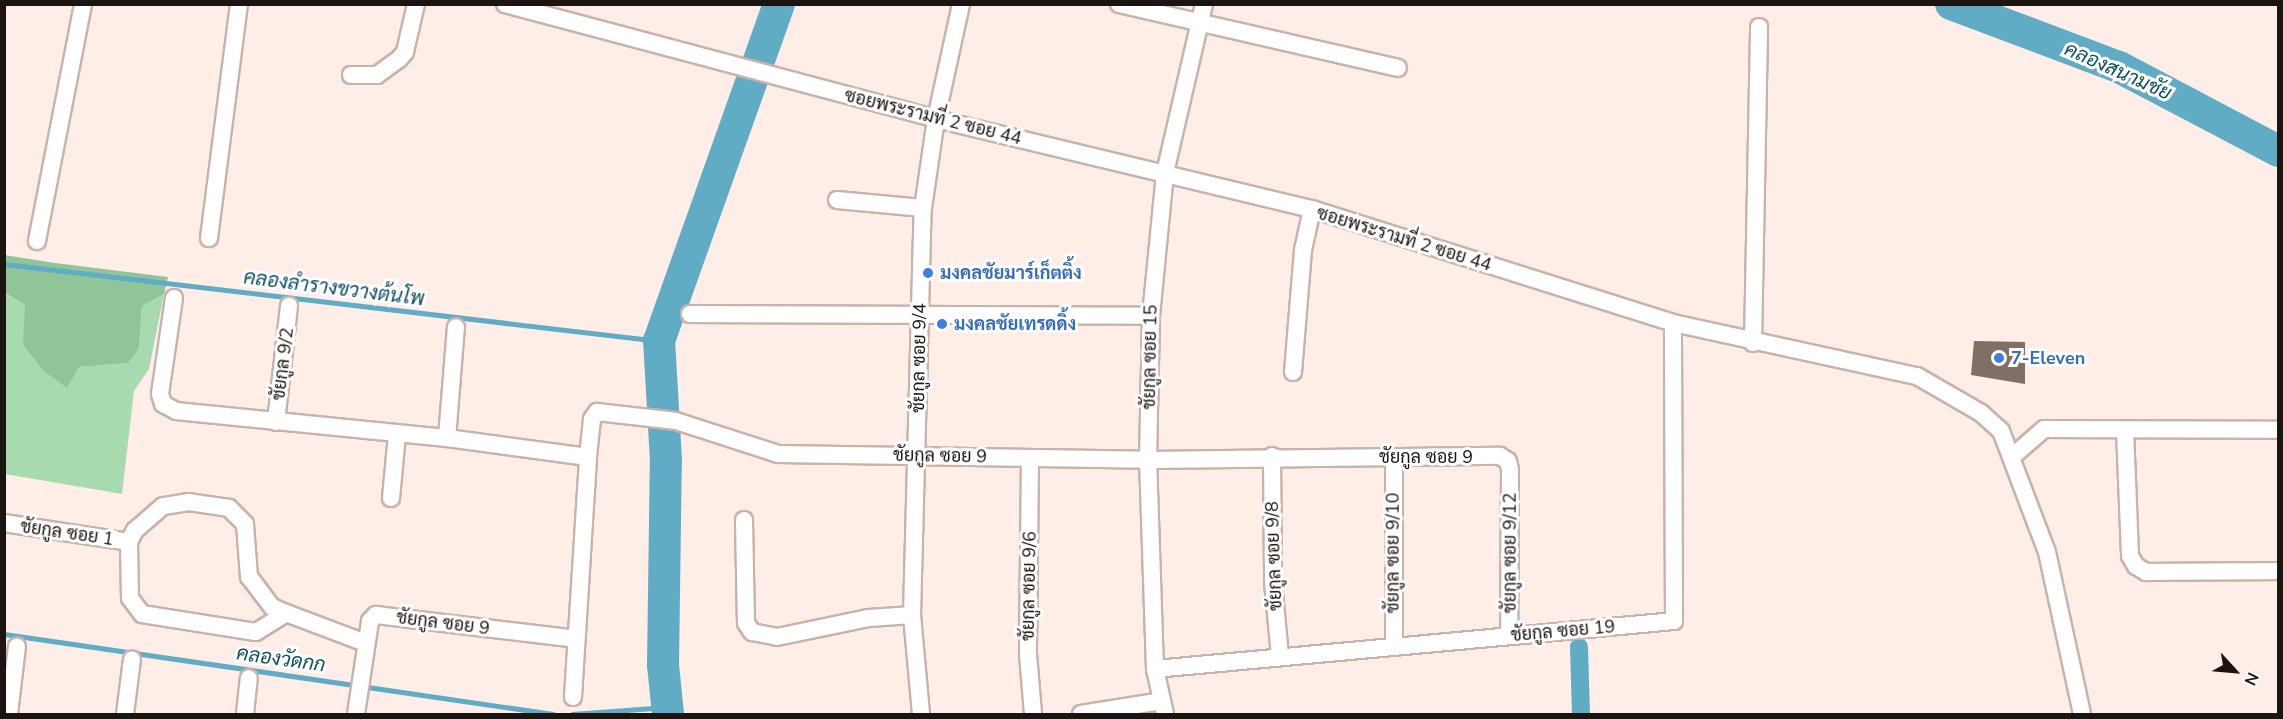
<!DOCTYPE html>
<html>
<head>
<meta charset="utf-8">
<style>
  body { margin:0 }
  #map { position:relative; width:2283px; height:719px; overflow:hidden; background:#ffede7; font-family:"Nunito Sans",Sarabun,sans-serif }
  div>[style] { position:absolute }
  .green>* { inset:0; background:#a7dbaf }
  .forest>* { inset:0; background:#90c599 }
  .stream>* { height:5px; margin:-2.5px; padding:0 2.5px; transform-origin:2.5px; border-radius:2.5px; background:#60acc5 }
  .canal>* { height:18px; margin:-9px; padding:0 9px; transform-origin:9px; border-radius:9px; background:#60acc5 }
  .river>* { height:32px; margin:-16px; padding:0 16px; transform-origin:16px; border-radius:16px; background:#60acc5 }
  .building>* { inset:0; background:#7f6f64 }
  .roads { filter:drop-shadow(2px 0 #c8b3ac) drop-shadow(-2px 0 #c8b3ac) drop-shadow(0 2px #c8b3ac) drop-shadow(0 -2px #c8b3ac) }
  .minor>* { height:16px; margin:-8px; padding:0 8px; transform-origin:8px; border-radius:8px; background:#fff }
  .dots>* { width:16px; height:16px; translate:-50% -50%; box-sizing:border-box; border:3px solid #fff; border-radius:50% }
  span { translate:-50% -50%; white-space:nowrap; text-align:center; line-height:1.15; -webkit-text-stroke:6px #fff; paint-order:stroke }
  .street-label { font-size:18px; color:#1b1411 }
  .shop-label { font-size:18px; color:#366cbe; font-weight:700 }
  .left { translate:0 -50%; text-align:left }
  .water-label { font-size:20px; color:#0e5062; font-style:italic }
  .frame { position:absolute; inset:0; border:6px solid #1b1411; pointer-events:none }
  .north { position:absolute; left:2205px; top:641px; width:60px; height:60px; -webkit-text-stroke:4px #fff; paint-order:stroke; rotate:116deg; font-size:16px; font-weight:700; line-height:24px; text-align:center; color:#1b1411 }
  .north::after { content:''; display:block; margin:auto; width:21px; height:27px; background:#1b1411; clip-path:polygon(50% 0,100% 100%,50% 72%,0 100%) }
</style>
</head>
<body>
<div id="map">
  <div class="green">
    <div style="clip-path:polygon(4px 293px,25px 305px,79px 367px,128px 363px,139px 349px,142px 306px,164px 294px,149px 369px,134px 391px,122px 494px,5px 474px)"></div>
  </div>
  <div class="forest">
    <div style="clip-path:polygon(4px 255px,55px 263px,168px 277px,164px 294px,142px 306px,139px 349px,128px 363px,79px 367px,67px 388px,44px 371px,23px 345px,25px 305px,5px 293px)"></div>
  </div>
  <div class="stream">
    <div style="left:4px;top:264px;width:660px;rotate:6.7deg"></div>
    <div style="left:4px;top:634px;width:555px;rotate:8.29deg"></div>
    <div style="left:572px;top:714px;width:95px;rotate:-4.2deg"></div>
  </div>
  <div class="canal">
    <div style="left:1579px;top:647px;width:67px;rotate:88.3deg"></div>
  </div>
  <div class="river">
    <div style="left:1951px;top:4px;width:179px;rotate:20.6deg"></div>
    <div style="left:2119px;top:67px;width:180px;rotate:27.8deg"></div>
    <div style="left:668px;top:714px;width:49px;rotate:-95.8deg"></div>
    <div style="left:663px;top:665px;width:204px;rotate:-89.2deg"></div>
    <div style="left:666px;top:461px;width:120px;rotate:-93.3deg"></div>
    <div style="left:659px;top:341px;width:358px;rotate:-70.4deg"></div>
  </div>
  <div class="building">
    <div style="clip-path:polygon(1974px 341px,2025px 342px,2025px 384px,1971px 375px)"></div>
  </div>
  <div class="roads">
    <div class="minor">
      <div style="left:505px;top:4px;width:446px;rotate:14.9deg"></div>
      <div style="left:936px;top:119px;width:387px;rotate:13.5deg"></div>
      <div style="left:1312px;top:209px;width:379px;rotate:17.5deg"></div>
      <div style="left:1673px;top:323px;width:250px;rotate:12.3deg"></div>
      <div style="left:1917px;top:376px;width:74px;rotate:30deg"></div>
      <div style="left:1981px;top:413px;width:27px;rotate:42deg"></div>
      <div style="left:2001px;top:431px;width:129px;rotate:69.2deg"></div>
      <div style="left:2047px;top:552px;width:166px;rotate:77.8deg"></div>
      <div style="left:1119px;top:4px;width:286px;rotate:12.9deg"></div>
      <div style="left:351px;top:75px;width:26px"></div>
      <div style="left:377px;top:75px;width:27px;rotate:-36deg"></div>
      <div style="left:399px;top:59px;width:9px;rotate:-49deg"></div>
      <div style="left:405px;top:52px;width:49px;rotate:-77.1deg"></div>
      <div style="left:837px;top:200px;width:86px;rotate:5.3deg"></div>
      <div style="left:209px;top:238px;width:236px;rotate:-82.7deg"></div>
      <div style="left:37px;top:241px;width:241px;rotate:-79deg"></div>
      <div style="left:174px;top:298px;width:97px;rotate:98.3deg"></div>
      <div style="left:160px;top:394px;width:10px;rotate:73deg"></div>
      <div style="left:163px;top:404px;width:15px;rotate:28deg"></div>
      <div style="left:176px;top:411px;width:272px;rotate:5.7deg"></div>
      <div style="left:447px;top:438px;width:142px;rotate:7.7deg"></div>
      <div style="left:690px;top:314px;width:461px;rotate:0.2deg"></div>
      <div style="left:1753px;top:343px;width:316px;rotate:-88.9deg"></div>
      <div style="left:1293px;top:372px;width:122px;rotate:-85.3deg"></div>
      <div style="left:1303px;top:250px;width:42px;rotate:-77.6deg"></div>
      <div style="left:276px;top:422px;width:117px;rotate:-83.6deg"></div>
      <div style="left:2125px;top:430px;width:126px;rotate:87.7deg"></div>
      <div style="left:2130px;top:556px;width:12px;rotate:59deg"></div>
      <div style="left:2136px;top:566px;width:12px;rotate:31deg"></div>
      <div style="left:2146px;top:572px;width:132px;rotate:-0.4deg"></div>
      <div style="left:447px;top:438px;width:111px;rotate:-85.4deg"></div>
      <div style="left:1272px;top:456px;width:126px;rotate:89.5deg"></div>
      <div style="left:1273px;top:582px;width:74px;rotate:84.6deg"></div>
      <div style="left:2013px;top:456px;width:41px;rotate:-41.1deg"></div>
      <div style="left:2044px;top:429px;width:234px;rotate:0.2deg"></div>
      <div style="left:1030px;top:458px;width:196px;rotate:90.6deg"></div>
      <div style="left:1028px;top:654px;width:60px;rotate:85.2deg"></div>
      <div style="left:1394px;top:458px;width:189px;rotate:90deg"></div>
      <div style="left:391px;top:498px;width:63px;rotate:-84.6deg"></div>
      <div style="left:744px;top:520px;width:103px;rotate:88.9deg"></div>
      <div style="left:746px;top:623px;width:11px;rotate:56deg"></div>
      <div style="left:752px;top:632px;width:25px;rotate:11deg"></div>
      <div style="left:777px;top:637px;width:94px;rotate:-11.7deg"></div>
      <div style="left:869px;top:618px;width:43px;rotate:-4deg"></div>
      <div style="left:4px;top:523px;width:126px;rotate:8.6deg"></div>
      <div style="left:286px;top:613px;width:15px;rotate:-157deg"></div>
      <div style="left:272px;top:607px;width:38px;rotate:-127deg"></div>
      <div style="left:249px;top:577px;width:53px;rotate:-94.3deg"></div>
      <div style="left:245px;top:524px;width:23px;rotate:-135deg"></div>
      <div style="left:229px;top:508px;width:40px;rotate:-171.5deg"></div>
      <div style="left:189px;top:502px;width:26px;rotate:171deg"></div>
      <div style="left:163px;top:506px;width:37px;rotate:139deg"></div>
      <div style="left:135px;top:530px;width:13px;rotate:117deg"></div>
      <div style="left:129px;top:542px;width:56px;rotate:89deg"></div>
      <div style="left:130px;top:598px;width:20px;rotate:53deg"></div>
      <div style="left:142px;top:614px;width:115px;rotate:9deg"></div>
      <div style="left:256px;top:632px;width:36px;rotate:-32deg"></div>
      <div style="left:286px;top:613px;width:85px;rotate:20.6deg"></div>
      <div style="left:1155px;top:669px;width:521px;rotate:-5.28deg"></div>
      <div style="left:1674px;top:621px;width:298px;rotate:-90.2deg"></div>
      <div style="left:573px;top:697px;width:240px;rotate:-86.4deg"></div>
      <div style="left:588px;top:457px;width:38px;rotate:-84deg"></div>
      <div style="left:592px;top:419px;width:9px;rotate:-54deg"></div>
      <div style="left:597px;top:412px;width:80px;rotate:6.5deg"></div>
      <div style="left:676px;top:421px;width:107px;rotate:17.9deg"></div>
      <div style="left:778px;top:454px;width:370px;rotate:0.9deg"></div>
      <div style="left:1148px;top:460px;width:352px;rotate:-0.7deg"></div>
      <div style="left:1500px;top:456px;width:9px;rotate:32deg"></div>
      <div style="left:1508px;top:461px;width:9px;rotate:77deg"></div>
      <div style="left:1510px;top:470px;width:166px;rotate:90.3deg"></div>
      <div style="left:9px;top:714px;width:68px;rotate:-83.3deg"></div>
      <div style="left:125px;top:714px;width:55px;rotate:-82.7deg"></div>
      <div style="left:245px;top:714px;width:36px;rotate:-84deg"></div>
      <div style="left:356px;top:714px;width:94px;rotate:-81.4deg"></div>
      <div style="left:370px;top:621px;width:8px;rotate:-45deg"></div>
      <div style="left:376px;top:615px;width:201px;rotate:6.8deg"></div>
      <div style="left:921px;top:714px;width:99px;rotate:-95.2deg"></div>
      <div style="left:912px;top:615px;width:407px;rotate:-88.5deg"></div>
      <div style="left:923px;top:208px;width:90px;rotate:-81.7deg"></div>
      <div style="left:936px;top:119px;width:118px;rotate:-77.7deg"></div>
      <div style="left:1081px;top:714px;width:81px;rotate:-9.2deg"></div>
      <div style="left:1165px;top:714px;width:46px;rotate:-102.5deg"></div>
      <div style="left:1155px;top:669px;width:209px;rotate:-91.9deg"></div>
      <div style="left:1148px;top:460px;width:144px;rotate:-88.8deg"></div>
      <div style="left:1151px;top:316px;width:144px;rotate:-84.4deg"></div>
      <div style="left:1165px;top:173px;width:173px;rotate:-77deg"></div>
    </div>
  </div>
  <div class="dots">
    <div style="left:928px;top:273px;background:#3f7fe0"></div>
    <div style="left:942px;top:324px;background:#3f7fe0"></div>
    <div style="left:1999px;top:358px;background:#3f7fe0"></div>
  </div>
  <div class="street-label">
    <span style="left:933px;top:117px;rotate:14deg">ซอยพระรามที่ 2 ซอย 44</span>
    <span style="left:1404px;top:239px;rotate:17deg">ซอยพระรามที่ 2 ซอย 44</span>
    <span style="left:1150px;top:357px;rotate:-89deg">ชัยกูล ซอย 15</span>
    <span style="left:919px;top:358px;rotate:-89deg">ชัยกูล ซอย 9/4</span>
    <span style="left:283px;top:364px;rotate:-83deg">ชัยกูล 9/2</span>
    <span style="left:940px;top:456px;rotate:1deg">ชัยกูล ซอย 9</span>
    <span style="left:1426px;top:457px">ชัยกูล ซอย 9</span>
    <span style="left:67px;top:533px;rotate:8deg">ชัยกูล ซอย 1</span>
    <span style="left:1393px;top:553px;rotate:-90deg">ชัยกูล ซอย 9/10</span>
    <span style="left:1510px;top:553px;rotate:-90deg">ชัยกูล ซอย 9/12</span>
    <span style="left:1274px;top:556px;rotate:-92deg">ชัยกูล ซอย 9/8</span>
    <span style="left:1029px;top:586px;rotate:-89deg">ชัยกูล ซอย 9/6</span>
    <span style="left:443px;top:623px;rotate:7deg">ชัยกูล ซอย 9</span>
    <span style="left:1563px;top:631px;rotate:-5deg">ชัยกูล ซอย 19</span>
  </div>
  <div class="shop-label">
    <span class="left" style="left:940px;top:273px">มงคลชัยมาร์เก็ตติ้ง</span>
    <span class="left" style="left:954px;top:324px">มงคลชัยเทรดดิ้ง</span>
    <span class="left" style="left:2011px;top:358px">7-Eleven</span>
  </div>
  <div class="water-label">
    <span style="left:2118px;top:71px;rotate:24deg">คลองสนามชัย</span>
    <span style="left:334px;top:288px;rotate:7deg">คลองลำรางขวางต้นโพ</span>
    <span style="left:281px;top:659px;rotate:8deg">คลองวัดกก</span>
  </div>
  <div class="frame"></div>
  <div class="north">N</div>
</div>
</body>
</html>
